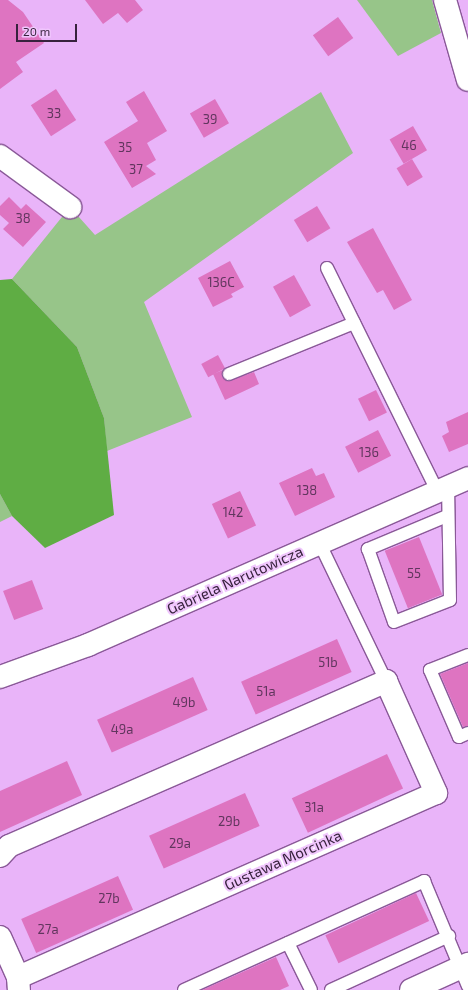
<!DOCTYPE html>
<html>
<head>
<meta charset="utf-8">
<style>
  body { margin:0 }
  #map { position:relative; width:468px; height:990px; overflow:hidden; background:#e9b4f9; font-family:"Exo 2",sans-serif }
  div>[style] { position:absolute }
  .green>* { inset:0; background:#97c589 }
  .forest>* { inset:0; background:#5fad44 }
  .building>* { inset:0; background:#de74c1; transform-origin:0 0 }
  .roads { filter:drop-shadow(1px 0 #8a5998) drop-shadow(-1px 0 #8a5998) drop-shadow(0 1px #8a5998) drop-shadow(0 -1px #8a5998) }
  .lane>* { height:12px; margin:-6px; padding:0 6px; transform-origin:6px; border-radius:6px; background:#fff }
  .street>* { height:22px; margin:-11px; padding:0 11px; transform-origin:11px; border-radius:11px; background:#fff }
  span { translate:-50% -50%; white-space:nowrap; text-align:center; line-height:1.15; -webkit-text-stroke:4px #f0c6fd; paint-order:stroke }
  .number-label { font-size:13px; color:#61365e }
  .number-label span { -webkit-text-stroke-width:0 }
  .street-label { font-size:15px; color:#37223d }
  .scale { position:absolute; left:16px; top:24px; width:61px; height:18px; box-sizing:border-box; border:2px solid #37223d; border-top:0; padding-left:5px; font-size:12px; line-height:14px; white-space:nowrap; color:#37223d; -webkit-text-stroke:3px #f0c6fd; paint-order:stroke }
</style>
</head>
<body>
<div id="map">
  <div class="green">
    <div style="clip-path:polygon(357px 0,432px 0,441px 33px,398px 56px)"></div>
    <div style="clip-path:polygon(321px 92px,353px 153px,144px 302px,192px 417px,107px 451px,104px 418px,77px 347px,12px 279px,70px 207px,95px 235px)"></div>
    <div style="clip-path:polygon(0 494px,12px 516px,0 522px)"></div>
  </div>
  <div class="forest">
    <div style="clip-path:polygon(12px 279px,77px 347px,104px 418px,114px 515px,45px 548px,12px 516px,0 494px,0 280px)"></div>
  </div>
  <div class="building">
    <div style="clip-path:polygon(0 0,8px 0,23px 12px,44px 43px,16px 62px,23px 72px,0 89px)"></div>
    <div style="clip-path:polygon(85px 0,135px 0,143px 10px,127px 23px,118px 13px,103px 24px)"></div>
    <div style="left:338px;top:17px;width:26px;height:31px;rotate:54deg"></div>
    <div style="left:56px;top:89px;width:37px;height:30px;rotate:57deg"></div>
    <div style="clip-path:polygon(144px 91px,167px 131px,147px 143px,156px 160px,146px 166px,156px 174px,132px 188px,104px 142px,138px 121px,126px 102px)"></div>
    <div style="left:215px;top:99px;width:28px;height:29px;rotate:60deg"></div>
    <div style="left:413px;top:126px;width:28px;height:27px;rotate:60deg"></div>
    <div style="left:412px;top:159px;width:21px;height:18px;rotate:59deg"></div>
    <div style="clip-path:polygon(9px 197px,21px 209px,26px 204px,46px 222px,23px 247px,3px 229px,9px 223px,0 215px,0 206px)"></div>
    <div style="left:317px;top:206px;width:26px;height:27px;rotate:59deg"></div>
    <div style="clip-path:polygon(373px 228px,412px 300px,394px 310px,383px 290px,377px 293px,347px 242px)"></div>
    <div style="clip-path:polygon(230px 261px,244px 287px,231px 294px,233px 297px,213px 307px,198px 278px)"></div>
    <div style="left:294px;top:275px;width:35px;height:24px;rotate:61deg"></div>
    <div style="left:218px;top:355px;width:15px;height:19px;rotate:62deg"></div>
    <div style="clip-path:polygon(223px 370px,222px 377px,228px 381px,254px 372px,259px 384px,225px 400px,213px 374px)"></div>
    <div style="left:376px;top:390px;width:25px;height:20px;rotate:64deg"></div>
    <div style="clip-path:polygon(468px 412px,468px 444px,449px 452px,442px 436px,449px 432px,446px 422px)"></div>
    <div style="left:378px;top:430px;width:29px;height:37px;rotate:63deg"></div>
    <div style="clip-path:polygon(312px 468px,316px 476px,324px 473px,335px 497px,295px 516px,279px 483px)"></div>
    <div style="left:240px;top:491px;width:38px;height:31px;rotate:65deg"></div>
    <div style="left:419px;top:537px;width:62px;height:37px;rotate:68deg"></div>
    <div style="left:32px;top:580px;width:31px;height:31px;rotate:69deg"></div>
    <div style="left:337px;top:639px;width:36px;height:105px;rotate:66deg"></div>
    <div style="clip-path:polygon(468px 663px,468px 726px,463px 727px,440px 674px)"></div>
    <div style="left:193px;top:677px;width:36px;height:105px;rotate:66deg"></div>
    <div style="left:387px;top:754px;width:38px;height:105px;rotate:65deg"></div>
    <div style="clip-path:polygon(67px 761px,82px 795px,0 832px,0 791px)"></div>
    <div style="left:245px;top:793px;width:36px;height:105px;rotate:66deg"></div>
    <div style="left:118px;top:876px;width:37px;height:106px;rotate:66deg"></div>
    <div style="left:416px;top:893px;width:31px;height:100px;rotate:65deg"></div>
    <div style="clip-path:polygon(276px 957px,289px 986px,280px 990px,202px 990px)"></div>
  </div>
  <div class="roads">
    <div class="lane">
      <div style="left:327px;top:268px;width:249px;rotate:63.7deg"></div>
      <div style="left:229px;top:374px;width:135px;rotate:-22.2deg"></div>
      <div style="left:447px;top:516px;width:86px;rotate:157.3deg"></div>
      <div style="left:368px;top:549px;width:77px;rotate:70.4deg"></div>
      <div style="left:394px;top:622px;width:60px;rotate:-21.4deg"></div>
      <div style="left:450px;top:600px;width:114px;rotate:-91deg"></div>
      <div style="left:319px;top:542px;width:154px;rotate:64.3deg"></div>
      <div style="left:468px;top:655px;width:41px;rotate:158.5deg"></div>
      <div style="left:430px;top:670px;width:73px;rotate:66.6deg"></div>
      <div style="left:459px;top:737px;width:10px;rotate:-24deg"></div>
      <div style="left:288px;top:943px;width:52px;rotate:63.9deg"></div>
      <div style="left:184px;top:990px;width:264px;rotate:-24.4deg"></div>
      <div style="left:424px;top:881px;width:114px;rotate:67.3deg"></div>
      <div style="left:331px;top:990px;width:130px;rotate:-24.6deg"></div>
    </div>
    <div class="street">
      <div style="left:445px;top:0;width:83px;rotate:74deg"></div>
      <div style="left:0;top:156px;width:87px;rotate:36.1deg"></div>
      <div style="left:0;top:677px;width:94px;rotate:-20deg"></div>
      <div style="left:88px;top:645px;width:415px;rotate:-23.7deg"></div>
      <div style="left:0;top:856px;width:13px;rotate:-48deg"></div>
      <div style="left:9px;top:846px;width:412px;rotate:-23.6deg"></div>
      <div style="left:386px;top:681px;width:123px;rotate:65.9deg"></div>
      <div style="left:436px;top:793px;width:457px;rotate:156.2deg"></div>
      <div style="left:0;top:937px;width:44px;rotate:65.8deg"></div>
      <div style="left:18px;top:977px;width:13px;rotate:86deg"></div>
      <div style="left:411px;top:990px;width:63px;rotate:-24.5deg"></div>
    </div>
  </div>
  <div class="number-label">
    <span style="left:54px;top:113px">33</span>
    <span style="left:210px;top:119px">39</span>
    <span style="left:409px;top:145px">46</span>
    <span style="left:125px;top:147px">35</span>
    <span style="left:136px;top:169px">37</span>
    <span style="left:23px;top:218px">38</span>
    <span style="left:221px;top:282px">136C</span>
    <span style="left:369px;top:452px">136</span>
    <span style="left:307px;top:490px">138</span>
    <span style="left:233px;top:512px">142</span>
    <span style="left:414px;top:573px">55</span>
    <span style="left:328px;top:662px">51b</span>
    <span style="left:266px;top:691px">51a</span>
    <span style="left:184px;top:702px">49b</span>
    <span style="left:122px;top:729px">49a</span>
    <span style="left:314px;top:807px">31a</span>
    <span style="left:229px;top:821px">29b</span>
    <span style="left:180px;top:843px">29a</span>
    <span style="left:109px;top:898px">27b</span>
    <span style="left:48px;top:929px">27a</span>
  </div>
  <div class="street-label">
    <span style="left:235px;top:580px;rotate:-24deg">Gabriela Narutowicza</span>
    <span style="left:283px;top:860px;rotate:-24deg">Gustawa Morcinka</span>
  </div>
  <div class="scale">20 m</div>
</div>
</body>
</html>
